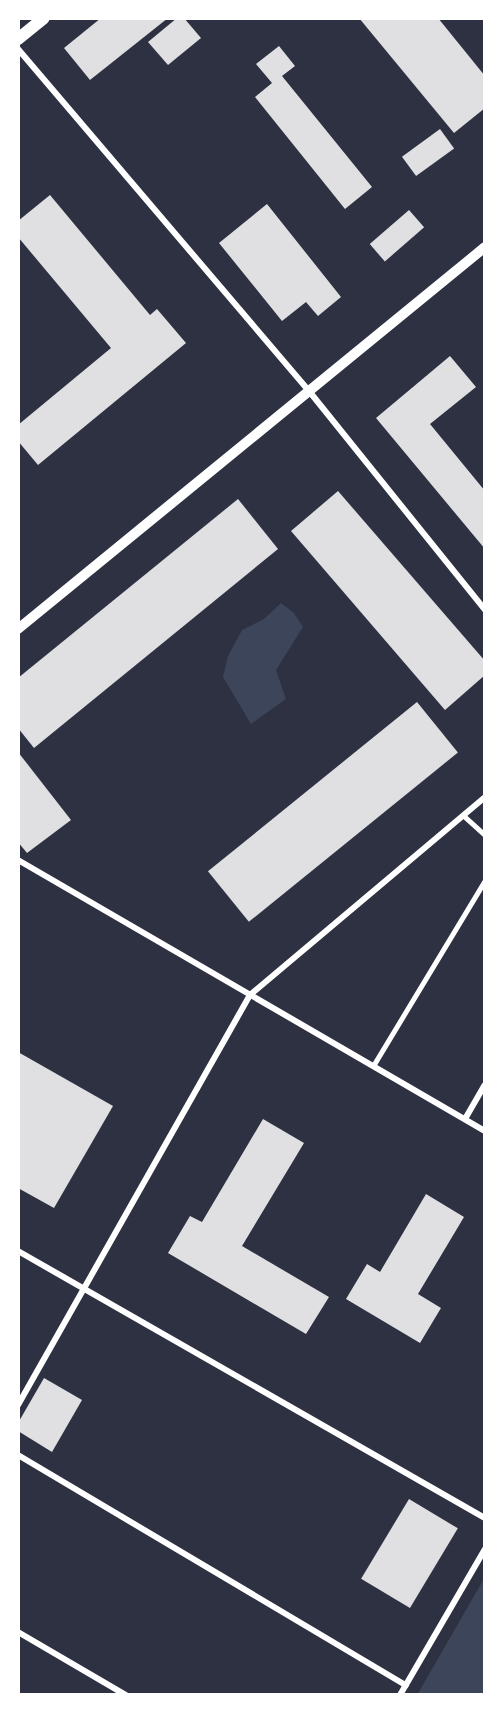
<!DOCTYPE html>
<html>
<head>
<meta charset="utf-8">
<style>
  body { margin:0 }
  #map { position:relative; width:503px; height:1713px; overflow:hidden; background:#2d3142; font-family:Montserrat,sans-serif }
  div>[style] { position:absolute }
  .green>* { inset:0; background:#3c4559 }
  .building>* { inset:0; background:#e0e0e3; transform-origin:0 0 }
  .service>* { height:4.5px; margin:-2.25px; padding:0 2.25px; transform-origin:2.25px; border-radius:2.25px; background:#fff }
  .minor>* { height:6px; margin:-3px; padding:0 3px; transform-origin:3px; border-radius:3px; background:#fff }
  .tertiary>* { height:10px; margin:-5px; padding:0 5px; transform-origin:5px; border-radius:5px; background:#fff }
  .secondary>* { height:12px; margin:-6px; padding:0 6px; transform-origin:6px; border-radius:6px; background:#fff }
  span { translate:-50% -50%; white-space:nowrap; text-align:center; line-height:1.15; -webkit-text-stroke:6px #fff; paint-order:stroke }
  .frame { position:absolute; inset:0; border:20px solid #fff; pointer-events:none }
</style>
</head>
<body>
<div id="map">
  <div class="green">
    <div style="clip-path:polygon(281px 603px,294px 613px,303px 627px,276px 670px,286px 699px,251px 724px,223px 677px,228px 656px,242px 630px,264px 619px)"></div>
    <div style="clip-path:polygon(485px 1577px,485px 1695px,417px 1695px)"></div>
  </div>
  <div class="building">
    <div style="clip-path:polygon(101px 18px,168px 18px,90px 80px,64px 48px)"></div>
    <div style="clip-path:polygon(177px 18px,184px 18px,201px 38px,168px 65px,148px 42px)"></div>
    <div style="clip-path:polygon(359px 18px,438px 18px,485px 76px,485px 108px,454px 133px)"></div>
    <div style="clip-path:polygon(279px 46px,295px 66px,282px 76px,372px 187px,345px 209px,255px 97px,272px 83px,256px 64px)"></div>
    <div style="left:440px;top:129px;width:24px;height:47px;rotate:54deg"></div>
    <div style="clip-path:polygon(50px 195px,150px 315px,157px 309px,186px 343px,38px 465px,18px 441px,18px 425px,111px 348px,18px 237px,18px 221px)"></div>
    <div style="clip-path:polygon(267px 204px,341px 297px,318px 316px,306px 302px,282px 321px,219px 243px)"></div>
    <div style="left:409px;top:210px;width:23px;height:52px;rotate:49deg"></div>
    <div style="clip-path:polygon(450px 356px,476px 387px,430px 424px,485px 491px,485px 549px,376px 418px)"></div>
    <div style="clip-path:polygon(338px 491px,485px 661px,485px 675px,445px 710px,291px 531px)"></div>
    <div style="clip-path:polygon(238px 499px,278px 549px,34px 748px,18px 728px,18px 678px)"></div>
    <div style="left:417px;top:702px;width:65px;height:269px;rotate:51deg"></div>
    <div style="clip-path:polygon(18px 752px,71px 820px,27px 853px,18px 842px)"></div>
    <div style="clip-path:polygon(18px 1052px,113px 1106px,54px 1208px,18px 1188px)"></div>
    <div style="clip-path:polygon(263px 1119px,304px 1143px,242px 1246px,329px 1297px,306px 1334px,168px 1253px,190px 1216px,202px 1222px)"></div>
    <div style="clip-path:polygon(426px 1194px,464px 1217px,418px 1294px,441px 1308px,420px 1343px,346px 1299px,367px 1264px,380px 1272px)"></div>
    <div style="clip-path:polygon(44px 1378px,82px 1400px,52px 1452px,18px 1431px,18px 1423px)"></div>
    <div style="left:409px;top:1499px;width:57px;height:93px;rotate:31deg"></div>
  </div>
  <div class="service">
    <div style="left:463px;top:815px;width:30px;rotate:42deg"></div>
    <div style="left:373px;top:1066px;width:217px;rotate:-58.9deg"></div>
  </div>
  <div class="minor">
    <div style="left:18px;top:49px;width:449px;rotate:49.6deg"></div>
    <div style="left:309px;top:391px;width:281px;rotate:51.2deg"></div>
    <div style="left:18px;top:860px;width:540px;rotate:30.13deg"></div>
    <div style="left:465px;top:1119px;width:39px;rotate:-60deg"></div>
    <div style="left:18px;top:1251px;width:538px;rotate:29.76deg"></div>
    <div style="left:18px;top:1405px;width:471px;rotate:-60.5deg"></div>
    <div style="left:250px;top:995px;width:307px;rotate:-40.1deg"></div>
    <div style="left:18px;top:1455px;width:451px;rotate:30.7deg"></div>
    <div style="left:18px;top:1632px;width:125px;rotate:30.3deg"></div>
    <div style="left:400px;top:1695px;width:169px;rotate:-59.8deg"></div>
  </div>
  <div class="tertiary">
    <div style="left:18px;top:629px;width:603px;rotate:-39.28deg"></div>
  </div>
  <div class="secondary">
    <div style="left:18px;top:39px;width:33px;rotate:-39deg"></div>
  </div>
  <div class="frame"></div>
</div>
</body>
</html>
